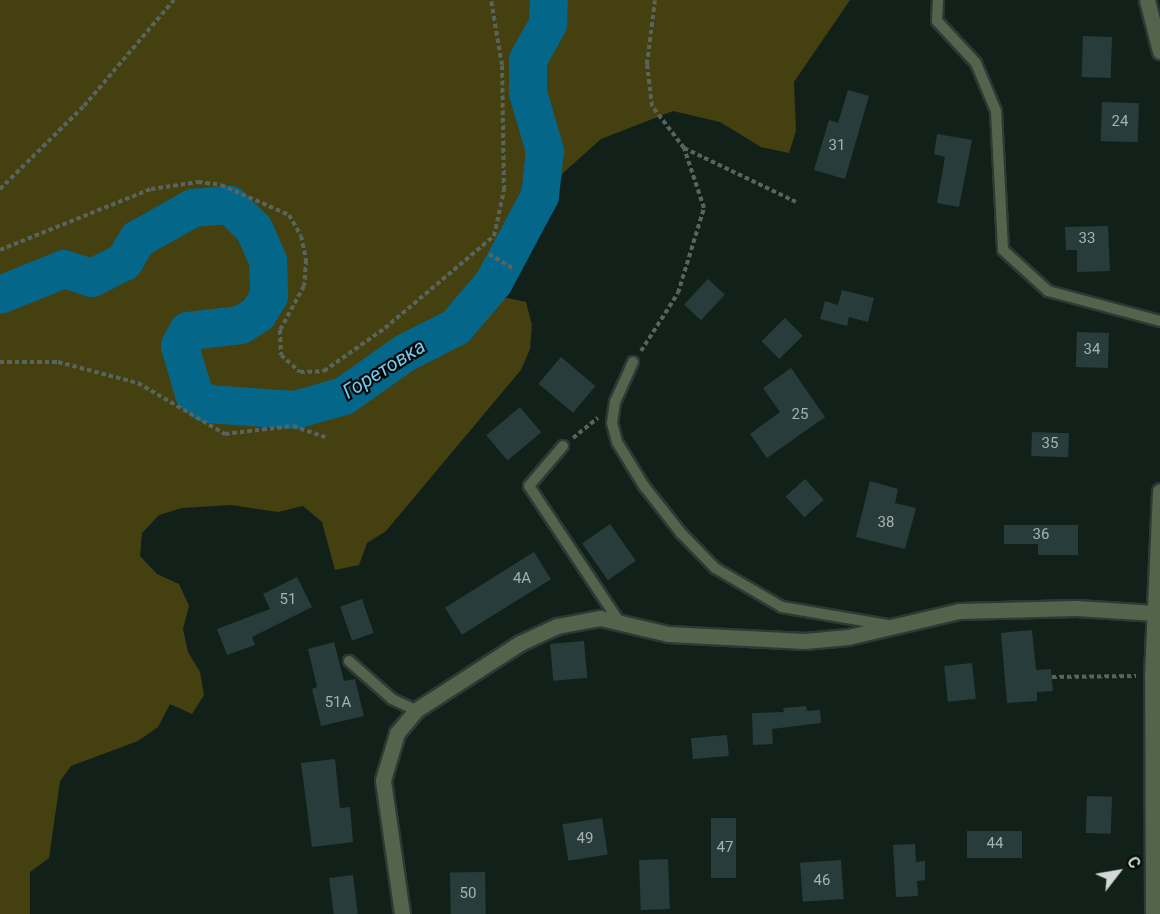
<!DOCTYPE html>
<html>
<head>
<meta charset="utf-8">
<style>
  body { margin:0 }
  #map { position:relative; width:1160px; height:914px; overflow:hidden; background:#12201a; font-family:Roboto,sans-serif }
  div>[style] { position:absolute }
  .green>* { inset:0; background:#454010 }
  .river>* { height:38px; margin:-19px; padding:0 19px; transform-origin:19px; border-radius:19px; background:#04678a }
  .building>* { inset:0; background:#293c3c; transform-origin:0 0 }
  .path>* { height:4px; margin-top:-2px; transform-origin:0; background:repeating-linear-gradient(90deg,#58645e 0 4.5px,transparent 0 7.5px) }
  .roads { filter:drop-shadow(2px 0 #2d3a34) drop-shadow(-2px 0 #2d3a34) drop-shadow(0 2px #2d3a34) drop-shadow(0 -2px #2d3a34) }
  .lane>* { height:10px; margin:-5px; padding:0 5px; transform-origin:5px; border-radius:5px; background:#54644c }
  .street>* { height:15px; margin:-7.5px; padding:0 7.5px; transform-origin:7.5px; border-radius:7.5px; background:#54644c }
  span { translate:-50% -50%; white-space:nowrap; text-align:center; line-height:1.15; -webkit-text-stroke:4.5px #040906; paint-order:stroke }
  .number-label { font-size:15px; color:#a6b2af }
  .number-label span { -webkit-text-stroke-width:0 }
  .water-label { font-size:20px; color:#75caf3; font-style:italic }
  .north { position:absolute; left:1088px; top:842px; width:60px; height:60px; -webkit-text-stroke:4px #040906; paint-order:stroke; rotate:59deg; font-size:16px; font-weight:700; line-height:24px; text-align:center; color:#d0d9d5 }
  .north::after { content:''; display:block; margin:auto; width:21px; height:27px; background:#d0d9d5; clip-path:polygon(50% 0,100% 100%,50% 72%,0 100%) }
</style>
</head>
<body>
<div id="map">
  <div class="green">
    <div style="clip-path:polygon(0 0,850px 0,794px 82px,796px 131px,789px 153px,761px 147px,720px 122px,673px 111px,601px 139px,563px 173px,503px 297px,526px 302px,532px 325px,530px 349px,521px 370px,386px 531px,367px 543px,359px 565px,335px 570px,322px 522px,303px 506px,278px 512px,231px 505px,182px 508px,159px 515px,142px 533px,140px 556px,157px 574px,179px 584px,189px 606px,183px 629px,188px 652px,200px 672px,204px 695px,192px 714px,170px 704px,158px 727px,138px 741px,71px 766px,60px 781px,49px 858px,30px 872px,30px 914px,0 914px)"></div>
  </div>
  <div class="river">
    <div style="left:0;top:295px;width:69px;rotate:-22.1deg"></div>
    <div style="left:64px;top:269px;width:29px;rotate:18deg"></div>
    <div style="left:92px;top:278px;width:36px;rotate:-27deg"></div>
    <div style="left:124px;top:262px;width:27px;rotate:-59deg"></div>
    <div style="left:138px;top:239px;width:63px;rotate:-29.4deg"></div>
    <div style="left:193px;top:208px;width:37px;rotate:-5deg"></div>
    <div style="left:230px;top:205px;width:34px;rotate:45deg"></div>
    <div style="left:254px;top:229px;width:35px;rotate:66deg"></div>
    <div style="left:268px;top:261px;width:35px;rotate:88deg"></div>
    <div style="left:269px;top:296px;width:21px;rotate:121deg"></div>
    <div style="left:258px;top:314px;width:20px;rotate:147deg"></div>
    <div style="left:241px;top:325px;width:53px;rotate:173.5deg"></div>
    <div style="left:188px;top:331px;width:17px;rotate:118deg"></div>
    <div style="left:180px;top:346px;width:50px;rotate:73.7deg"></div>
    <div style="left:194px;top:394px;width:16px;rotate:38deg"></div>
    <div style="left:207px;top:404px;width:88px;rotate:3.9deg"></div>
    <div style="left:295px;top:410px;width:51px;rotate:-15.9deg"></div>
    <div style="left:344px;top:396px;width:75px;rotate:-35.2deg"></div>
    <div style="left:405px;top:353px;width:57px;rotate:-27deg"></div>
    <div style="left:456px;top:327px;width:59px;rotate:-49.8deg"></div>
    <div style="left:494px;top:282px;width:98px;rotate:-61.9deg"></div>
    <div style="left:540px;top:196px;width:45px;rotate:-83.7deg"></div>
    <div style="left:545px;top:151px;width:60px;rotate:-106.3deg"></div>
    <div style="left:528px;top:93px;width:33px;rotate:-90deg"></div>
    <div style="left:528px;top:60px;width:41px;rotate:-60.9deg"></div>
    <div style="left:548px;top:24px;width:24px;rotate:-88deg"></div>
  </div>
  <div class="building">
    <div style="left:1083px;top:36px;width:29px;height:41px;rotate:2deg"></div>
    <div style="clip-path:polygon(848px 90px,869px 96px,845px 179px,814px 170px,829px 120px,838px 123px)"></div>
    <div style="left:1102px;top:102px;width:37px;height:39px;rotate:2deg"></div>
    <div style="clip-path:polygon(937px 134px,972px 140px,959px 207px,937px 203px,945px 157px,934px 154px)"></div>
    <div style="clip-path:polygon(1108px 226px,1110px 271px,1077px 272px,1077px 250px,1066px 250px,1065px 227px)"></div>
    <div style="left:708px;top:279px;width:23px;height:35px;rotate:43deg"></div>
    <div style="clip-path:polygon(842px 290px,874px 298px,868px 322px,849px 317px,847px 326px,820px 319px,825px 301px,838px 305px)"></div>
    <div style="left:785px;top:318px;width:25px;height:33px;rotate:45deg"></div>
    <div style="left:1077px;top:332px;width:32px;height:35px;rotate:2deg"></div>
    <div style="left:561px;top:357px;width:45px;height:35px;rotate:40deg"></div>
    <div style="clip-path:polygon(791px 368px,825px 417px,767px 458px,750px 434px,780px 412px,763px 388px)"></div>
    <div style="left:520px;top:407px;width:33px;height:44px;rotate:50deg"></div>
    <div style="left:1032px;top:432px;width:37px;height:24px;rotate:2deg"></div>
    <div style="left:805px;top:479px;width:28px;height:26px;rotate:48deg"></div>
    <div style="clip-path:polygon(870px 481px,898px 489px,895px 503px,916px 508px,905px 549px,856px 537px)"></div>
    <div style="left:610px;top:524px;width:45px;height:34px;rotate:55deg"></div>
    <div style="clip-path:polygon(1004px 525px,1078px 525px,1078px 555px,1038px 555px,1038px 544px,1004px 544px)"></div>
    <div style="left:534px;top:552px;width:32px;height:105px;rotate:58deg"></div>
    <div style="clip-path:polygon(297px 577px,312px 607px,252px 637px,255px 645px,227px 655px,217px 629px,270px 609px,263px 594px)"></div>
    <div style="left:362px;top:599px;width:36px;height:23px;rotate:71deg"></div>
    <div style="clip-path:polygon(1032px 630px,1036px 670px,1051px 669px,1053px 691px,1037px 692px,1037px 701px,1007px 703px,1001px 633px)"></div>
    <div style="left:584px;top:641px;width:37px;height:34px;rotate:85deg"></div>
    <div style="clip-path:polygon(334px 642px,344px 681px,355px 679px,364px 716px,321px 726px,312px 689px,317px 687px,308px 649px)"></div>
    <div style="left:972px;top:663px;width:36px;height:28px;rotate:84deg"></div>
    <div style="clip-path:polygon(806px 706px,807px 711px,820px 710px,821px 723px,772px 729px,773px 744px,753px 745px,752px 713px,784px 712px,783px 708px)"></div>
    <div style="left:727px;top:735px;width:21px;height:36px;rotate:85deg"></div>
    <div style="clip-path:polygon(335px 759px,340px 808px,350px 807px,353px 842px,312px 847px,301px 763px)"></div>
    <div style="left:1087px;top:796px;width:25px;height:37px;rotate:2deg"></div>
    <div style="left:602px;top:818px;width:37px;height:40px;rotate:81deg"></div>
    <div style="left:711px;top:818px;width:25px;height:60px"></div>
    <div style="left:967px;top:831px;width:55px;height:27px"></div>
    <div style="clip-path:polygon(915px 844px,916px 862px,925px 861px,925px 880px,917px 881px,918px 896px,896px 897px,893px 845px)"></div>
    <div style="left:668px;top:859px;width:50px;height:29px;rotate:88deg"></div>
    <div style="left:841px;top:860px;width:39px;height:41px;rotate:86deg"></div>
    <div style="left:485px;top:872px;width:42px;height:35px;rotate:89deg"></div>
    <div style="left:353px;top:875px;width:39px;height:24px;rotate:83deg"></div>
  </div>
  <div class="path">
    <div style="left:684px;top:148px;width:124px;rotate:25.7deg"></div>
    <div style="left:0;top:189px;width:118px;rotate:-44.7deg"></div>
    <div style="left:84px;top:106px;width:139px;rotate:-49.7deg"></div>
    <div style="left:0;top:250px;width:163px;rotate:-22deg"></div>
    <div style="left:151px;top:189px;width:48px;rotate:-8.5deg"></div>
    <div style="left:198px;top:182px;width:23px;rotate:7deg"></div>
    <div style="left:221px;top:185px;width:74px;rotate:23.8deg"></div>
    <div style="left:289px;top:215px;width:24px;rotate:60deg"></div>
    <div style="left:301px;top:236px;width:25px;rotate:78deg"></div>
    <div style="left:306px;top:260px;width:26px;rotate:94deg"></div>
    <div style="left:304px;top:286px;width:50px;rotate:118.6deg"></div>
    <div style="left:280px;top:330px;width:25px;rotate:88deg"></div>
    <div style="left:281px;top:355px;width:25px;rotate:42deg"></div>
    <div style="left:300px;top:372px;width:24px;rotate:-2deg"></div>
    <div style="left:324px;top:371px;width:75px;rotate:-35.2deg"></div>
    <div style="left:385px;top:328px;width:143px;rotate:-40.2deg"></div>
    <div style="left:494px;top:236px;width:47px;rotate:-77.7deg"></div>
    <div style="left:504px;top:190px;width:125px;rotate:-90.9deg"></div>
    <div style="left:502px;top:65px;width:66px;rotate:-99.6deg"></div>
    <div style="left:489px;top:254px;width:27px;rotate:31deg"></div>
    <div style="left:641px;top:351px;width:69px;rotate:-57.5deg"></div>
    <div style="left:678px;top:293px;width:89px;rotate:-73deg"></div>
    <div style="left:704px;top:208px;width:63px;rotate:-108.4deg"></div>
    <div style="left:684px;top:148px;width:53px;rotate:-127.3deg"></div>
    <div style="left:652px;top:106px;width:42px;rotate:-96.8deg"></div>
    <div style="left:647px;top:64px;width:64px;rotate:-82.9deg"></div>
    <div style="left:0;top:362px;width:58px"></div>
    <div style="left:58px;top:362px;width:83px;rotate:14.7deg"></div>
    <div style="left:138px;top:383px;width:101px;rotate:30.4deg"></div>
    <div style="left:225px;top:434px;width:68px;rotate:-6.7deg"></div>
    <div style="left:293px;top:426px;width:34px;rotate:19deg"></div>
    <div style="left:573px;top:438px;width:32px;rotate:-39deg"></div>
    <div style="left:1052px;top:677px;width:84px;rotate:-0.7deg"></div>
  </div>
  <div class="roads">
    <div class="lane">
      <div style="left:938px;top:0;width:21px;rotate:93deg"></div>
      <div style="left:937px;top:21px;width:57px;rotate:47.1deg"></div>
      <div style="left:976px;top:63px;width:52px;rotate:67.4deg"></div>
      <div style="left:996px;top:111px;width:139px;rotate:87.1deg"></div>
      <div style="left:1003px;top:250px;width:61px;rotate:42.3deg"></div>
      <div style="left:1048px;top:291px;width:116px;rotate:15deg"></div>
      <div style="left:633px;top:362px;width:44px;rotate:114.2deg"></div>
      <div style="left:615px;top:402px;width:21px;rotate:98deg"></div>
      <div style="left:612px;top:423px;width:20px;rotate:75deg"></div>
      <div style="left:617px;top:442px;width:52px;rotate:58.5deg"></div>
      <div style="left:644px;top:486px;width:60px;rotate:51.8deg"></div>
      <div style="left:681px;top:533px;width:49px;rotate:45.8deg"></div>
      <div style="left:715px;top:568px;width:78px;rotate:30.2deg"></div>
      <div style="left:782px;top:607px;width:107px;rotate:9.7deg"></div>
      <div style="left:563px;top:446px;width:52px;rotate:130.4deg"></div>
      <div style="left:529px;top:486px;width:164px;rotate:56.4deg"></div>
      <div style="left:349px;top:661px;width:57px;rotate:41.5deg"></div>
      <div style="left:392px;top:699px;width:26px;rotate:25deg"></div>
    </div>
    <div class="street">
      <div style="left:1147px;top:0;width:53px;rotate:75.7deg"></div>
      <div style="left:402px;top:914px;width:135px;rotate:-98.1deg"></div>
      <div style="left:383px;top:780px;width:49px;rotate:-73.4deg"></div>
      <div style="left:397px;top:733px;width:30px;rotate:-50deg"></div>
      <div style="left:416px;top:710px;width:124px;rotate:-32.8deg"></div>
      <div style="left:520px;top:643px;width:41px;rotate:-24.7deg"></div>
      <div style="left:557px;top:626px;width:44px;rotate:-10.5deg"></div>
      <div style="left:600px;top:618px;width:70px;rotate:13.2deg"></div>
      <div style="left:668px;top:634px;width:137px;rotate:2.9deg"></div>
      <div style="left:805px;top:641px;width:43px;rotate:-5.3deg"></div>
      <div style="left:848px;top:637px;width:114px;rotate:-13.2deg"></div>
      <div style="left:959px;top:611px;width:117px;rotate:-1.5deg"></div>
      <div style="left:1076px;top:608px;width:79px;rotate:3.6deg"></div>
      <div style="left:1153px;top:914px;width:238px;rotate:-90.2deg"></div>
      <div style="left:1152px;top:676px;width:185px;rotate:-87.5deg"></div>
    </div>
  </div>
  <div class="number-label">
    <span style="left:1120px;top:122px">24</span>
    <span style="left:837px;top:146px">31</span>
    <span style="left:1087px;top:239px">33</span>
    <span style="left:1092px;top:350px">34</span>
    <span style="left:800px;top:415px">25</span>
    <span style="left:1050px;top:444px">35</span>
    <span style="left:886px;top:523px">38</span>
    <span style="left:1041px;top:535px">36</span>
    <span style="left:522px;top:579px">4А</span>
    <span style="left:288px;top:600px">51</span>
    <span style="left:338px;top:703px">51А</span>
    <span style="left:585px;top:839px">49</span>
    <span style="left:995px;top:844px">44</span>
    <span style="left:725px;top:848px">47</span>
    <span style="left:822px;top:881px">46</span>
    <span style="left:468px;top:894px">50</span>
  </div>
  <div class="water-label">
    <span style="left:384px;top:369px;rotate:-32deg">Горетовка</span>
  </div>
  <div class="north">С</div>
</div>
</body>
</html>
